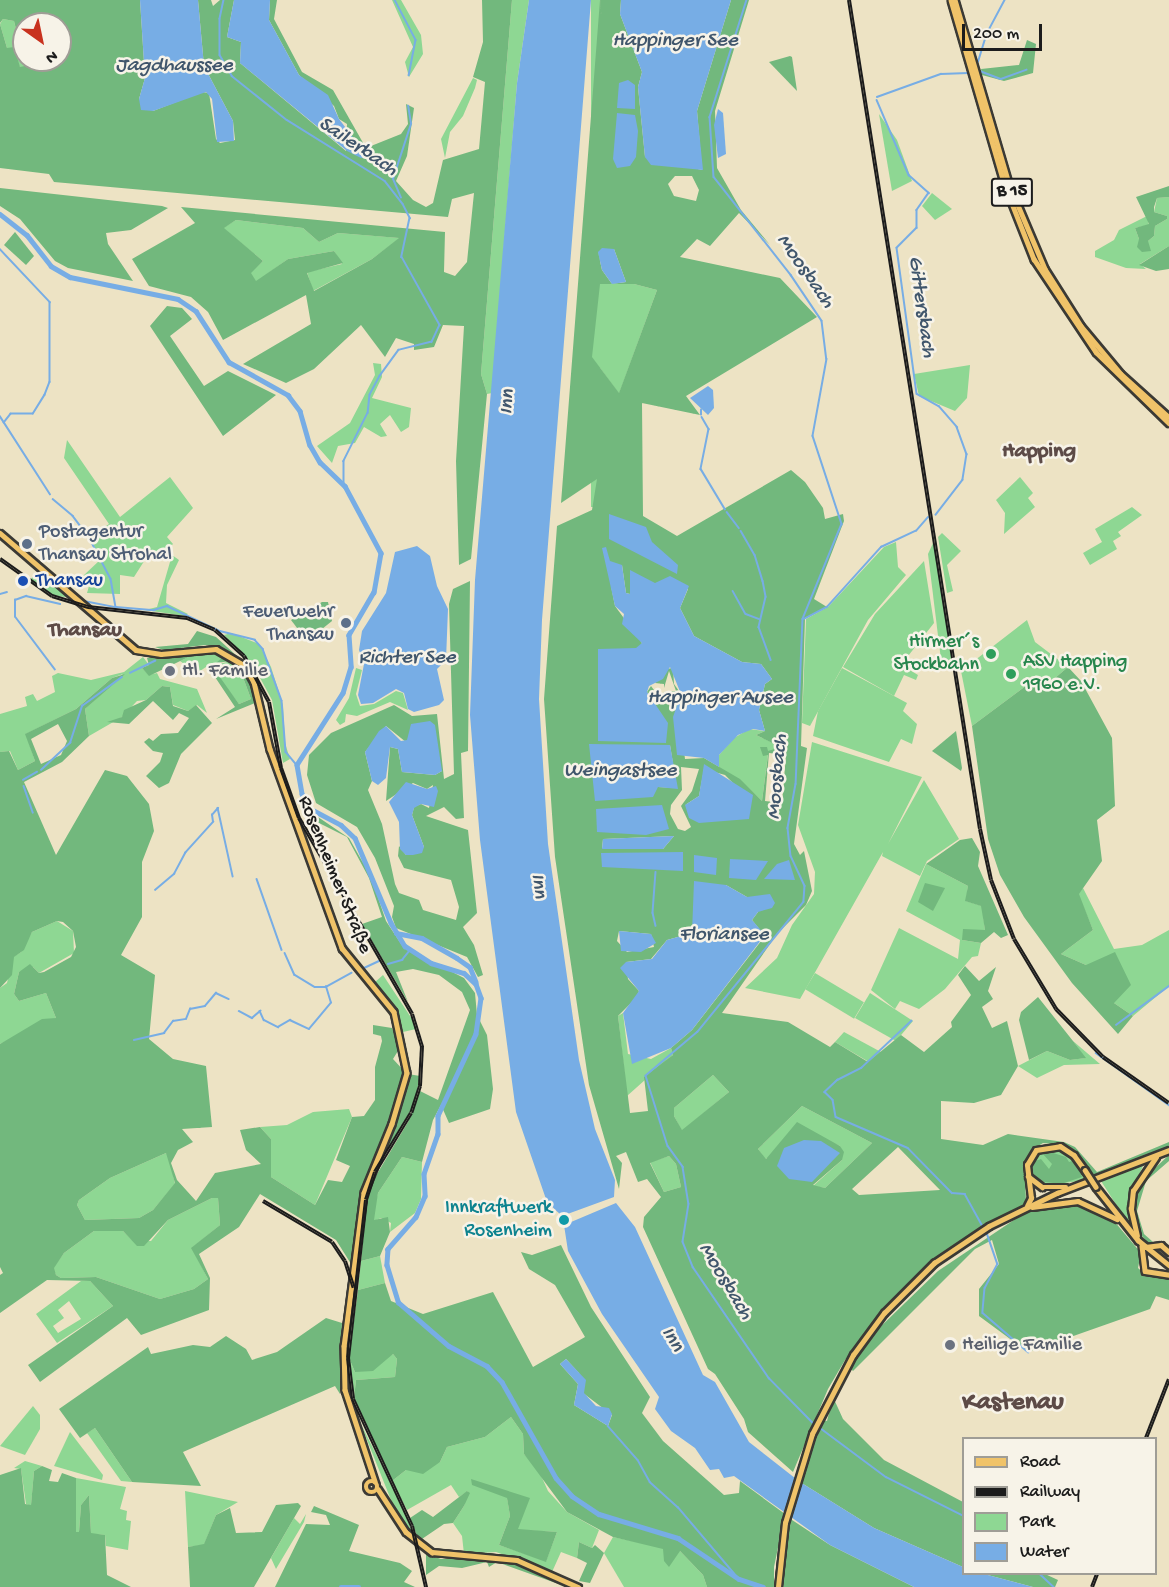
<!DOCTYPE html>
<html>
<head>
<meta charset="utf-8">
<style>
  body { margin:0 }
  #map { position:relative; width:1169px; height:1587px; overflow:hidden; background:#ede3c4; font-family:"Gochi Hand",sans-serif }
  div>[style] { position:absolute }
  .green>* { inset:0; background:#8ed793; transform-origin:0 0 }
  .forest>* { inset:0; background:#72b87d }
  .water>* { inset:0; background:#77ade5 }
  .stream>* { height:1.5px; margin:-0.75px; padding:0 0.75px; transform-origin:0.75px; border-radius:0.75px; background:#77ade5 }
  .river>* { height:4.5px; margin:-2.25px; padding:0 2.25px; transform-origin:2.25px; border-radius:2.25px; background:#77ade5 }
  .roads { filter:drop-shadow(2px 0 #3b3a35) drop-shadow(-2px 0 #3b3a35) drop-shadow(0 2px #3b3a35) drop-shadow(0 -2px #3b3a35) }
  .major>* { height:4.5px; margin:-2.25px; padding:0 2.25px; transform-origin:2.25px; border-radius:2.25px; background:#f0c369 }
  .major>.ring { margin:-2.25px; padding:0; box-sizing:content-box; background:none; border:4.5px solid #f0c369; border-radius:50% }
  .rail>* { height:4px; margin-top:-2px; transform-origin:0; background:repeating-linear-gradient(90deg,#f7f3e8 0 4.5px,#1c1c1c 0 9px); box-sizing:border-box; border-block:2px solid #1c1c1c }
  .bridges { filter:drop-shadow(2px 0 #3b3a35) drop-shadow(-2px 0 #3b3a35) drop-shadow(0 2px #3b3a35) drop-shadow(0 -2px #3b3a35) }
  .major-bridge>* { height:4.5px; margin:-2.25px; padding:0 2.25px; transform-origin:2.25px; border-radius:2.25px; background:#f0c369 }
  .dots>* { width:16px; height:16px; translate:-50% -50%; box-sizing:border-box; border:3px solid #f7f3e8; border-radius:50% }
  span { translate:-50% -50%; white-space:nowrap; text-align:center; line-height:1.15; -webkit-text-stroke:5px #f7f3e8; paint-order:stroke }
  .shield-label span { padding:2px 4px; background:#f7f3e8; border:2px solid; border-radius:4px; -webkit-text-stroke-width:0 }
  .shield-label { font-size:18px; color:#1c1c1c; font-weight:700 }
  .service-label { font-size:20px; color:#4e5e75 }
  .left { translate:0 -50%; text-align:left }
  .right { translate:-100% -50%; text-align:right }
  .transit-label { font-size:20px; color:#164399 }
  .leisure-label { font-size:20px; color:#27864d }
  .worship-label { font-size:20px; color:#5b616d }
  .street-label { font-size:20px; color:#1c1c1c }
  .culture-label { font-size:20px; color:#0d838f }
  .water-label { font-size:21px; color:#40566c; font-style:italic }
  .quarter-label { font-size:22px; color:#5d4b47; font-weight:700 }
  .district-label { font-size:26px; color:#5d4b47; font-weight:700 }
  .legend { position:absolute; left:962px; top:1437px; width:195px; height:138px; box-sizing:border-box; background:#f7f3e8; border:2px solid #9f9d96; margin:0; padding:8px 10px; list-style:none; font-size:18px; color:#1c1c1c }
  .legend li { display:flex; align-items:center; gap:12px; height:30px }
  .legend b { width:30px; border:2px solid #9f9d96 }
  .north { position:absolute; left:12px; top:12px; width:60px; height:60px; box-sizing:border-box; background:#f7f3e8; border:2px solid #9f9d96; border-radius:50%; rotate:147deg; font-size:16px; font-weight:700; line-height:24px; text-align:center; color:#1c1c1c }
  .north::after { content:''; display:block; margin:auto; width:21px; height:27px; background:#c8321e; clip-path:polygon(50% 0,100% 100%,50% 72%,0 100%) }
  .scale { position:absolute; left:962px; top:24px; width:80px; height:27px; box-sizing:border-box; border:3px solid #1c1c1c; border-top:0; padding-left:8px; font-size:18px; line-height:21px; white-space:nowrap; color:#1c1c1c; -webkit-text-stroke:4px #f7f3e8; paint-order:stroke }
</style>
</head>
<body>
<div id="map">
  <div class="green">
    <div style="clip-path:polygon(392px 0,401px 0,421px 35px,423px 54px,409px 77px,405px 62px,413px 47px)"></div>
    <div style="clip-path:polygon(512px 0,529px 0,517px 83px,492px 393px,487px 394px,481px 374px)"></div>
    <div style="left:591px;top:0;width:9px;height:507px"></div>
    <div style="clip-path:polygon(3px 19px,14px 21px,25px 67px,20px 67px,7px 48px,0 24px)"></div>
    <div style="clip-path:polygon(473px 78px,477px 80px,475px 88px,463px 116px,450px 132px,445px 158px,441px 139px)"></div>
    <div style="clip-path:polygon(879px 114px,897px 140px,912px 181px,892px 191px)"></div>
    <div style="clip-path:polygon(932px 193px,952px 209px,935px 220px,922px 206px)"></div>
    <div style="clip-path:polygon(1169px 197px,1169px 246px,1140px 264px,1146px 269px,1126px 268px,1095px 257px,1095px 251px,1114px 240px,1119px 230px,1147px 216px,1149px 225px,1135px 228px,1139px 239px,1148px 241px,1154px 236px,1155px 226px,1167px 219px,1167px 216px,1154px 212px,1157px 198px)"></div>
    <div style="clip-path:polygon(236px 220px,303px 228px,319px 242px,338px 233px,400px 238px,372px 259px,313px 291px,307px 272px,342px 264px,334px 251px,288px 259px,256px 282px,250px 273px,263px 261px,223px 228px)"></div>
    <div style="clip-path:polygon(600px 283px,634px 284px,657px 290px,619px 394px,592px 357px)"></div>
    <div style="clip-path:polygon(373px 363px,381px 364px,382px 377px,372px 398px,411px 408px,409px 427px,401px 432px,390px 415px,380px 424px,387px 436px,381px 437px,364px 427px,355px 443px,338px 446px,332px 463px,317px 446px,350px 423px,375px 375px)"></div>
    <div style="clip-path:polygon(970px 365px,967px 398px,955px 411px,919px 396px,914px 374px)"></div>
    <div style="clip-path:polygon(67px 440px,120px 517px,170px 477px,193px 508px,167px 537px,173px 544px,156px 560px,148px 555px,134px 577px,120px 575px,120px 594px,87px 593px,89px 586px,83px 576px,100px 560px,90px 537px,109px 524px,64px 458px)"></div>
    <div style="clip-path:polygon(1020px 477px,1033px 493px,1028px 498px,1035px 507px,1004px 534px,1005px 513px,996px 500px)"></div>
    <div style="clip-path:polygon(1132px 507px,1142px 515px,1118px 532px,1121px 536px,1113px 541px,1117px 549px,1090px 565px,1083px 553px,1102px 542px,1095px 529px)"></div>
    <div style="clip-path:polygon(942px 533px,961px 551px,947px 565px,953px 591px,947px 593px,938px 537px)"></div>
    <div style="clip-path:polygon(934px 541px,953px 666px,942px 668px,928px 554px)"></div>
    <div style="clip-path:polygon(896px 542px,898px 567px,906px 575px,868px 620px,810px 726px,802px 723px,806px 619px,828px 607px,884px 547px)"></div>
    <div style="clip-path:polygon(172px 555px,179px 560px,167px 585px,166px 603px,188px 614px,185px 616px,145px 610px,157px 607px)"></div>
    <div style="clip-path:polygon(924px 561px,934px 623px,901px 665px,907px 668px,905px 673px,908px 669px,918px 675px,916px 680px,904px 675px,894px 696px,843px 667px,875px 614px)"></div>
    <div style="clip-path:polygon(41px 571px,71px 598px,52px 595px,28px 581px)"></div>
    <div style="clip-path:polygon(1027px 620px,1035px 642px,1068px 667px,1042px 689px,1031px 682px,972px 726px,961px 671px)"></div>
    <div style="clip-path:polygon(231px 633px,259px 644px,271px 667px,283px 705px,285px 743px,290px 759px,283px 763px,272px 700px,253px 665px,224px 635px)"></div>
    <div style="clip-path:polygon(201px 651px,224px 657px,219px 664px,231px 661px,241px 672px,251px 699px,239px 704px,209px 665px,197px 673px,180px 661px)"></div>
    <div style="clip-path:polygon(143px 657px,149px 665px,142px 668px,149px 675px,157px 673px,160px 679px,197px 689px,207px 713px,197px 705px,188px 711px,173px 705px,170px 687px,162px 686px,146px 700px,137px 701px,122px 717px,89px 736px,85px 709px,123px 674px,112px 678px,76px 709px,26px 734px,35px 761px,18px 770px,10px 751px,0 752px,0 714px,27px 706px,25px 697px,33px 694px,37px 701px,55px 692px,52px 676px,58px 673px,91px 680px,124px 672px)"></div>
    <div style="clip-path:polygon(356px 668px,362px 670px,356px 694px,360px 706px,374px 704px,396px 691px,403px 693px,408px 710px,390px 702px,357px 716px,346px 714px,345px 722px,340px 725px,336px 720px,349px 698px)"></div>
    <div style="clip-path:polygon(842px 668px,907px 703px,903px 711px,917px 724px,912px 744px,901px 739px,889px 762px,813px 736px,818px 711px)"></div>
    <div style="clip-path:polygon(749px 729px,765px 731px,756px 735px,782px 747px,779px 751px,767px 751px,763px 747px,768px 754px,762px 801px,740px 780px,732px 778px,719px 767px,719px 755px,734px 738px)"></div>
    <div style="clip-path:polygon(812px 742px,922px 777px,888px 844px,924px 780px,959px 839px,927px 861px,920px 876px,882px 856px,883px 852px,800px 999px,745px 988px,777px 958px,792px 925px,814px 894px,815px 872px,798px 825px)"></div>
    <div style="clip-path:polygon(926px 864px,968px 886px,966px 901px,982px 906px,985px 930px,962px 940px,981px 943px,978px 956px,972px 957px,945px 989px,919px 1009px,900px 1001px,895px 1009px,871px 990px,899px 928px,958px 959px,960px 940px,906px 911px)"></div>
    <div style="clip-path:polygon(1083px 888px,1114px 949px,1142px 945px,1169px 930px,1169px 986px,1133px 1016px,1114px 1003px,1086px 965px,1061px 954px,1093px 930px,1078px 894px)"></div>
    <div style="clip-path:polygon(57px 921px,73px 931px,74px 953px,39px 973px,33px 967px,19px 972px,14px 994px,19px 1001px,46px 993px,56px 1018px,0 1044px,0 988px,7px 983px,13px 957px,21px 952px,32px 932px)"></div>
    <div style="left:815px;top:973px;width:57px;height:19px;rotate:31deg"></div>
    <div style="clip-path:polygon(383px 975px,414px 1022px,416px 1029px,403px 1032px,392px 1005px,374px 983px)"></div>
    <div style="clip-path:polygon(870px 993px,913px 1021px,896px 1041px,855px 1018px)"></div>
    <div style="clip-path:polygon(623px 1013px,628px 1054px,651px 1059px,671px 1048px,673px 1055px,627px 1096px,618px 1016px)"></div>
    <div style="clip-path:polygon(844px 1032px,881px 1052px,869px 1062px,835px 1042px)"></div>
    <div style="clip-path:polygon(1073px 1041px,1100px 1064px,1064px 1065px,1037px 1078px,1018px 1066px,1047px 1051px,1070px 1060px,1085px 1058px)"></div>
    <div style="clip-path:polygon(713px 1075px,729px 1092px,682px 1131px,674px 1116px,674px 1108px)"></div>
    <div style="clip-path:polygon(802px 1106px,872px 1143px,825px 1188px,813px 1186px,842px 1160px,840px 1146px,820px 1137px,765px 1159px,758px 1149px)"></div>
    <div style="clip-path:polygon(349px 1109px,352px 1117px,315px 1205px,271px 1177px,271px 1139px,260px 1127px,287px 1125px,313px 1112px)"></div>
    <div style="clip-path:polygon(1060px 1148px,1070px 1154px,1087px 1180px,1042px 1186px,1030px 1175px,1029px 1161px,1037px 1151px)"></div>
    <div style="clip-path:polygon(166px 1153px,169px 1155px,175px 1184px,153px 1210px,139px 1218px,85px 1220px,77px 1205px,79px 1200px,110px 1178px)"></div>
    <div style="clip-path:polygon(669px 1156px,676px 1164px,681px 1187px,664px 1192px,650px 1162px)"></div>
    <div style="clip-path:polygon(402px 1157px,422px 1162px,421px 1199px,415px 1213px,390px 1232px,391px 1223px,381px 1218px,374px 1221px,374px 1208px,378px 1193px)"></div>
    <div style="clip-path:polygon(1145px 1161px,1128px 1201px,1131px 1228px,1101px 1181px)"></div>
    <div style="clip-path:polygon(212px 1198px,218px 1198px,220px 1225px,192px 1248px,208px 1279px,194px 1289px,160px 1299px,96px 1277px,61px 1278px,56px 1275px,53px 1268px,64px 1253px,94px 1231px,123px 1231px,132px 1240px,151px 1241px,168px 1220px)"></div>
    <div style="clip-path:polygon(380px 1256px,385px 1283px,358px 1290px,361px 1261px)"></div>
    <div style="clip-path:polygon(evenodd,81px 1281px,90px 1281px,113px 1306px,57px 1343px,36px 1314px,81px 1281px,69px 1301px,81px 1319px,58px 1333px,53px 1326px,64px 1318px,58px 1310px,69px 1301px)"></div>
    <div style="clip-path:polygon(393px 1354px,397px 1359px,395px 1377px,356px 1380px,354px 1398px,349px 1358px,355px 1372px)"></div>
    <div style="clip-path:polygon(33px 1406px,40px 1415px,40px 1429px,25px 1455px,0 1446px)"></div>
    <div style="clip-path:polygon(evenodd,511px 1417px,523px 1434px,524px 1454px,538px 1469px,548px 1491px,567px 1512px,599px 1530px,592px 1548px,579px 1542px,577px 1558px,561px 1552px,552px 1572px,496px 1552px,464px 1554px,462px 1536px,453px 1523px,464px 1506px,468px 1491px,459px 1497px,451px 1485px,407px 1510px,392px 1481px,406px 1470px,440px 1462px,447px 1447px,485px 1437px,511px 1417px,507px 1497px,518px 1530px,557px 1532px,546px 1561px,499px 1545px,510px 1516px,507px 1497px)"></div>
    <div style="clip-path:polygon(359px 1420px,397px 1496px,415px 1538px,397px 1515px)"></div>
    <div style="clip-path:polygon(95px 1428px,132px 1482px,121px 1481px,87px 1433px)"></div>
    <div style="clip-path:polygon(70px 1432px,103px 1475px,102px 1480px,54px 1466px)"></div>
    <div style="clip-path:polygon(25px 1461px,42px 1466px,34px 1471px,31px 1506px,26px 1504px,21px 1469px,14px 1468px)"></div>
    <div style="clip-path:polygon(76px 1478px,126px 1487px,120px 1509px,127px 1511px,126px 1520px,131px 1521px,128px 1550px,106px 1546px,105px 1535px,91px 1534px,89px 1495px,81px 1505px,79px 1532px,76px 1532px)"></div>
    <div style="clip-path:polygon(185px 1491px,238px 1502px,216px 1515px,204px 1545px,188px 1547px)"></div>
    <div style="clip-path:polygon(306px 1514px,304px 1522px,276px 1569px,271px 1558px,294px 1518px,300px 1524px)"></div>
    <div style="clip-path:polygon(613px 1537px,680px 1551px,703px 1575px,707px 1587px,624px 1587px,604px 1553px)"></div>
  </div>
  <div class="forest">
    <div style="clip-path:polygon(evenodd,0 0,140px 0,145px 78px,139px 99px,153px 111px,202px 92px,209px 93px,216px 139px,220px 143px,235px 140px,233px 121px,204px 66px,198px 0,211px 0,213px 6px,220px 0,234px 0,227px 37px,241px 42px,240px 63px,346px 151px,347px 124px,339px 119px,334px 106px,299px 75px,269px 20px,270px 0,277px 0,274px 19px,302px 72px,333px 90px,366px 148px,401px 134px,408px 124px,406px 104px,414px 108px,407px 156px,396px 181px,413px 200px,426px 207px,433px 203px,443px 160px,479px 149px,485px 82px,473px 77px,483px 42px,482px 0,512px 0,481px 374px,487px 394px,471px 559px,459px 565px,456px 461px,464px 326px,443px 325px,434px 347px,414px 350px,414px 344px,396px 338px,385px 357px,361px 325px,314px 369px,286px 383px,243px 364px,311px 324px,306px 295px,223px 340px,208px 312px,191px 297px,149px 286px,132px 259px,195px 223px,181px 207px,445px 232px,444px 272px,455px 276px,467px 262px,474px 193px,452px 199px,448px 217px,54px 182px,49px 174px,0 168px,0 24px,7px 48px,14px 47px,20px 67px,25px 66px,14px 21px,3px 19px,0 23px,0 0,24px 24px,60px 24px,60px 60px,24px 60px,24px 24px,0 0,236px 220px,303px 228px,319px 242px,338px 233px,399px 238px,372px 259px,314px 291px,307px 273px,343px 263px,334px 251px,288px 259px,256px 281px,251px 273px,263px 261px,224px 228px,236px 220px)"></div>
    <div style="clip-path:polygon(evenodd,600px 0,621px 0,620px 14px,642px 72px,638px 87px,645px 157px,702px 170px,697px 111px,731px 0,749px 0,715px 111px,717px 168px,741px 210px,770px 245px,739px 213px,710px 246px,697px 239px,680px 257px,780px 278px,817px 317px,686px 396px,700px 415px,642px 403px,643px 516px,677px 536px,791px 470px,805px 482px,823px 508px,825px 519px,843px 514px,844px 521px,814px 599px,827px 607px,805px 618px,801px 746px,807px 748px,794px 844px,800px 855px,804px 851px,812px 891px,806px 905px,777px 934px,722px 1013px,788px 1022px,830px 1047px,835px 1042px,868px 1062px,901px 1035px,924px 1052px,952px 1027px,951px 1022px,971px 995px,958px 975px,965px 966px,979px 981px,996px 967px,988px 991px,993px 999px,982px 1007px,992px 1028px,1007px 1021px,1018px 1066px,1001px 1095px,974px 1103px,941px 1101px,941px 1139px,983px 1145px,1008px 1134px,1064px 1142px,1075px 1147px,1097px 1172px,1169px 1142px,1169px 1147px,1092px 1177px,1080px 1158px,1064px 1145px,1043px 1143px,1035px 1148px,1025px 1165px,1026px 1205px,959px 1242px,883px 1311px,845px 1360px,828px 1389px,793px 1472px,748px 1432px,744px 1419px,715px 1374px,708px 1369px,643px 1227px,644px 1217px,661px 1197px,647px 1179px,638px 1182px,626px 1152px,616px 1156px,622px 1163px,619px 1189px,589px 1085px,555px 857px,544px 699px,557px 526px,592px 510px,597px 479px,561px 503px,600px 0,675px 176px,692px 176px,699px 190px,696px 201px,674px 196px,668px 184px,675px 176px,600px 0,614px 249px,626px 282px,612px 284px,602px 270px,598px 252px,614px 249px,600px 0,600px 284px,634px 284px,657px 290px,619px 393px,592px 357px,600px 284px,600px 0,622px 565px,626px 593px,630px 594px,655px 583px,688px 589px,680px 608px,694px 636px,742px 662px,761px 664px,772px 679px,765px 684px,759px 710px,765px 731px,756px 735px,781px 747px,768px 751px,767px 747px,760px 747px,763px 756px,768px 755px,762px 801px,740px 779px,704px 758px,685px 759px,678px 703px,681px 694px,674px 684px,673px 668px,667px 669px,655px 683px,664px 684px,664px 688px,669px 671px,676px 691px,664px 692px,660px 698px,651px 686px,647px 692px,665px 721px,598px 740px,600px 728px,642px 643px,615px 606px,611px 586px,622px 565px,600px 0,670px 745px,677px 788px,658px 787px,670px 745px,600px 0,769px 753px,786px 755px,782px 803px,765px 801px,769px 753px,600px 0,681px 767px,699px 769px,692px 791px,681px 806px,691px 827px,685px 831px,678px 829px,670px 814px,671px 805px,682px 790px,681px 767px,600px 0,704px 769px,725px 775px,734px 784px,685px 805px,699px 796px,704px 769px,600px 0,674px 836px,663px 849px,602px 848px,603px 839px,674px 836px,600px 0,726px 885px,747px 897px,758px 912px,752px 920px,765px 936px,692px 1030px,671px 1048px,673px 1055px,644px 1077px,648px 1111px,630px 1113px,618px 1016px,636px 998px,639px 991px,628px 979px,626px 962px,651px 959px,667px 940px,692px 933px,695px 916px,726px 885px,600px 0,619px 931px,651px 934px,654px 947px,627px 952px,617px 941px,619px 931px,600px 0,713px 1075px,729px 1092px,682px 1130px,674px 1116px,674px 1108px,713px 1075px,600px 0,802px 1106px,872px 1143px,825px 1188px,813px 1185px,842px 1160px,844px 1152px,840px 1146px,797px 1122px,766px 1159px,758px 1149px,802px 1106px,600px 0,898px 1147px,940px 1190px,859px 1195px,852px 1189px,898px 1147px,600px 0,669px 1156px,676px 1164px,681px 1187px,664px 1192px,650px 1163px,669px 1156px)"></div>
    <div style="clip-path:polygon(1027px 40px,1036px 44px,1033px 73px,1004px 81px,982px 75px,981px 69px,1019px 65px)"></div>
    <div style="clip-path:polygon(790px 56px,792px 57px,797px 91px,769px 62px)"></div>
    <div style="clip-path:polygon(1169px 186px,1169px 197px,1157px 198px,1154px 207px,1154px 212px,1167px 216px,1167px 219px,1155px 226px,1154px 236px,1148px 241px,1151px 251px,1142px 252px,1137px 247px,1139px 239px,1135px 228px,1149px 224px,1136px 197px)"></div>
    <div style="clip-path:polygon(0 188px,162px 206px,168px 208px,131px 230px,106px 233px,108px 244px,133px 281px,68px 268px,55px 261px,20px 219px,0 206px)"></div>
    <div style="clip-path:polygon(15px 232px,34px 256px,26px 265px,4px 245px)"></div>
    <div style="clip-path:polygon(1169px 246px,1169px 269px,1156px 271px,1139px 265px)"></div>
    <div style="clip-path:polygon(167px 306px,182px 308px,192px 319px,170px 336px,204px 386px,228px 371px,276px 395px,223px 436px,150px 326px)"></div>
    <div style="clip-path:polygon(evenodd,470px 581px,468px 751px,461px 753px,464px 818px,456px 819px,444px 807px,426px 816px,468px 830px,477px 913px,463px 927px,474px 945px,483px 975px,478px 977px,467px 957px,396px 928px,392px 917px,394px 906px,375px 858px,357px 827px,316px 803px,307px 775px,309px 755px,331px 733px,394px 705px,412px 716px,437px 714px,444px 779px,454px 774px,449px 604px,453px 589px,470px 581px,386px 726px,442px 771px,435px 775px,402px 772px,398px 749px,390px 747px,386px 801px,413px 783px,427px 789px,433px 785px,429px 808px,421px 804px,414px 807px,412px 815px,424px 847px,406px 855px,399px 846px,398px 856px,404px 868px,451px 880px,459px 907px,456px 920px,423px 910px,419px 900px,399px 893px,395px 884px,382px 824px,368px 790px,372px 781px,365px 752px,386px 726px)"></div>
    <div style="clip-path:polygon(322px 602px,328px 602px,332px 621px,307px 641px,291px 620px)"></div>
    <div style="clip-path:polygon(197px 631px,216px 637px,238px 657px,220px 647px,205px 645px,164px 650px,155px 647px,188px 644px)"></div>
    <div style="clip-path:polygon(198px 651px,216px 651px,238px 662px,249px 676px,255px 703px,216px 719px,235px 707px,213px 674px,217px 673px,239px 704px,251px 699px,241px 672px,231px 661px,216px 663px,223px 657px,214px 652px,201px 651px,149px 676px,142px 668px,149px 665px,147px 658px)"></div>
    <div style="clip-path:polygon(1068px 667px,1081px 681px,1112px 738px,1115px 806px,1097px 820px,1102px 861px,1079px 894px,1093px 930px,1061px 954px,1086px 965px,1115px 952px,1131px 985px,1114px 1003px,1133px 1016px,1118px 1034px,1072px 983px,1024px 917px,1000px 875px,988px 839px,972px 726px,1031px 682px,1042px 689px)"></div>
    <div style="clip-path:polygon(evenodd,125px 674px,85px 709px,89px 736px,62px 762px,24px 782px,56px 855px,105px 770px,127px 776px,149px 804px,154px 831px,142px 862px,142px 917px,121px 955px,155px 975px,149px 1039px,173px 1059px,206px 1066px,212px 1127px,182px 1129px,193px 1142px,178px 1150px,171px 1163px,177px 1180px,196px 1201px,215px 1173px,261px 1164px,246px 1150px,240px 1130px,260px 1127px,271px 1139px,271px 1177px,315px 1205px,328px 1180px,342px 1182px,350px 1166px,336px 1160px,352px 1117px,364px 1116px,375px 1100px,375px 1067px,382px 1041px,381px 1036px,373px 1034px,373px 1025px,392px 1028px,401px 1046px,393px 1059px,405px 1072px,390px 1124px,361px 1193px,353px 1267px,336px 1240px,260px 1194px,239px 1227px,199px 1254px,210px 1278px,209px 1310px,141px 1335px,127px 1318px,40px 1382px,28px 1365px,113px 1306px,90px 1281px,47px 1280px,0 1313px,0 1275px,3px 1273px,0 1267px,0 1044px,42px 1019px,56px 1018px,46px 993px,19px 1001px,14px 994px,19px 972px,30px 964px,39px 973px,44px 972px,71px 957px,76px 947px,73px 931px,63px 922px,57px 921px,32px 932px,24px 950px,14px 957px,12px 975px,0 988px,0 752px,9px 751px,18px 770px,35px 761px,25px 734px,76px 709px,112px 678px,125px 674px,58px 724px,67px 741px,61px 755px,41px 764px,31px 739px,58px 724px,125px 674px,166px 1153px,175px 1183px,153px 1210px,139px 1218px,85px 1220px,77px 1205px,79px 1200px,110px 1178px,166px 1153px,125px 674px,212px 1198px,218px 1198px,220px 1225px,191px 1248px,208px 1279px,194px 1289px,160px 1299px,96px 1277px,61px 1278px,56px 1275px,54px 1268px,64px 1253px,94px 1231px,123px 1231px,137px 1246px,144px 1246px,168px 1220px,212px 1198px)"></div>
    <div style="clip-path:polygon(162px 686px,170px 687px,173px 706px,188px 711px,196px 705px,212px 723px,181px 754px,169px 783px,159px 788px,146px 776px,160px 762px,163px 753px,153px 751px,144px 742px,149px 738px,153px 741px,161px 734px,178px 733px,189px 718px,179px 713px,173px 720px,153px 701px,129px 724px,107px 722px,122px 717px,124px 710px,146px 700px)"></div>
    <div style="clip-path:polygon(956px 731px,962px 768px,961px 771px,932px 751px)"></div>
    <div style="clip-path:polygon(318px 817px,349px 838px,371px 877px,386px 921px,403px 947px,464px 978px,475px 993px,477px 1015px,487px 1035px,493px 1089px,490px 1109px,449px 1123px,441px 1105px,433px 1120px,422px 1162px,402px 1157px,378px 1193px,374px 1220px,388px 1217px,390px 1232px,380px 1256px,361px 1261px,367px 1201px,374px 1179px,408px 1122px,420px 1091px,438px 1100px,470px 1010px,462px 992px,439px 975px,413px 969px,396px 972px,408px 1002px,362px 924px,382px 917px,369px 878px,347px 837px,317px 822px)"></div>
    <div style="clip-path:polygon(972px 838px,980px 852px,978px 866px,1008px 935px,1001px 938px,994px 932px,981px 943px,962px 940px,963px 929px,985px 930px,981px 906px,965px 901px,968px 886px,926px 864px,960px 840px)"></div>
    <div style="clip-path:polygon(925px 883px,945px 888px,933px 911px,918px 902px)"></div>
    <div style="clip-path:polygon(1038px 997px,1073px 1041px,1086px 1058px,1070px 1060px,1047px 1051px,1029px 1060px,1019px 1020px,1021px 1012px)"></div>
    <div style="clip-path:polygon(408px 1074px,420px 1076px,414px 1105px,377px 1166px)"></div>
    <div style="clip-path:polygon(1050px 1152px,1066px 1157px,1069px 1162px,1075px 1160px,1082px 1177px,1061px 1184px,1038px 1181px,1032px 1173px,1032px 1162px,1041px 1159px,1049px 1169px,1052px 1164px,1042px 1153px)"></div>
    <div style="clip-path:polygon(1169px 1155px,1169px 1161px,1146px 1181px,1137px 1211px,1144px 1234px,1153px 1242px,1164px 1243px,1169px 1248px,1150px 1245px,1138px 1232px,1132px 1207px,1140px 1182px)"></div>
    <div style="clip-path:polygon(1070px 1204px,1098px 1211px,1114px 1221px,1141px 1253px,1138px 1268px,1147px 1276px,1169px 1278px,1169px 1300px,1156px 1296px,1150px 1309px,1028px 1352px,979px 1316px,979px 1289px,999px 1264px,992px 1240px,975px 1249px,853px 1371px,849px 1367px,874px 1333px,938px 1271px,1029px 1210px)"></div>
    <div style="clip-path:polygon(evenodd,561px 1245px,591px 1307px,650px 1397px,642px 1413px,663px 1441px,724px 1495px,739px 1493px,740px 1481px,785px 1514px,774px 1567px,774px 1587px,707px 1587px,703px 1575px,680px 1551px,669px 1567px,664px 1561px,663px 1549px,613px 1537px,567px 1512px,524px 1454px,523px 1434px,511px 1417px,485px 1437px,447px 1447px,440px 1462px,423px 1474px,406px 1470px,392px 1481px,354px 1398px,356px 1380px,395px 1377px,397px 1359px,393px 1354px,373px 1371px,355px 1372px,349px 1358px,358px 1290px,385px 1283px,391px 1301px,423px 1314px,493px 1292px,533px 1367px,585px 1337px,555px 1285px,529px 1269px,521px 1252px,532px 1255px,561px 1245px,566px 1359px,579px 1373px,583px 1393px,612px 1415px,608px 1426px,574px 1405px,578px 1384px,560px 1364px,566px 1359px)"></div>
    <div style="clip-path:polygon(326px 1318px,342px 1323px,340px 1394px,335px 1386px,183px 1452px,201px 1486px,132px 1482px,95px 1428px,80px 1438px,59px 1409px,148px 1347px,151px 1354px,193px 1345px,210px 1347px,226px 1336px,246px 1349px,252px 1360px,277px 1352px)"></div>
    <div style="clip-path:polygon(833px 1397px,843px 1419px,884px 1460px,963px 1502px,963px 1567px,874px 1528px,800px 1482px,822px 1420px,827px 1421px)"></div>
    <div style="clip-path:polygon(42px 1466px,52px 1470px,49px 1481px,58px 1482px,62px 1473px,76px 1478px,76px 1532px,79px 1532px,81px 1505px,89px 1495px,91px 1533px,105px 1535px,107px 1575px,131px 1587px,0 1587px,0 1475px,21px 1468px,25px 1504px,31px 1505px,34px 1471px)"></div>
    <div style="clip-path:polygon(471px 1479px,530px 1498px,518px 1529px,557px 1532px,546px 1562px,499px 1545px,510px 1516px,507px 1498px,472px 1485px)"></div>
    <div style="clip-path:polygon(467px 1491px,470px 1493px,464px 1506px,453px 1523px,444px 1524px,419px 1541px,410px 1518px,422px 1510px,433px 1517px)"></div>
    <div style="clip-path:polygon(298px 1503px,301px 1506px,254px 1587px,190px 1587px,188px 1547px,204px 1544px,216px 1515px,230px 1508px,236px 1533px,262px 1532px,276px 1505px)"></div>
    <div style="clip-path:polygon(314px 1506px,359px 1525px,349px 1551px,400px 1563px,412px 1571px,404px 1582px,415px 1587px,275px 1587px,306px 1524px,330px 1525px,326px 1515px,311px 1512px)"></div>
    <div style="clip-path:polygon(789px 1518px,830px 1545px,914px 1587px,783px 1587px)"></div>
    <div style="clip-path:polygon(579px 1542px,592px 1548px,595px 1545px,604px 1553px,590px 1583px,579px 1581px,587px 1563px,577px 1558px)"></div>
    <div style="clip-path:polygon(426px 1554px,441px 1559px,490px 1559px,526px 1566px,567px 1587px,497px 1562px,489px 1567px,487px 1562px,462px 1568px,439px 1566px,426px 1575px)"></div>
    <div style="clip-path:polygon(984px 1574px,1045px 1574px,1058px 1580px,1055px 1587px,1033px 1587px)"></div>
  </div>
  <div class="water">
    <div style="clip-path:polygon(140px 0,198px 0,204px 66px,233px 121px,234px 141px,217px 142px,212px 99px,206px 92px,153px 111px,141px 110px,139px 99px,145px 78px)"></div>
    <div style="clip-path:polygon(234px 0,270px 0,269px 20px,299px 75px,328px 95px,339px 119px,368px 157px,361px 158px,347px 151px,240px 63px,241px 42px,227px 37px)"></div>
    <div style="clip-path:polygon(529px 0,591px 0,542px 620px,539px 699px,548px 844px,579px 1060px,595px 1129px,615px 1180px,614px 1197px,562px 1216px,547px 1202px,516px 1112px,480px 840px,470px 715px,475px 580px,517px 83px)"></div>
    <div style="clip-path:polygon(621px 0,731px 0,697px 111px,703px 170px,651px 165px,645px 157px,638px 87px,642px 72px,620px 14px)"></div>
    <div style="clip-path:polygon(628px 80px,635px 85px,635px 109px,617px 108px,619px 83px)"></div>
    <div style="clip-path:polygon(718px 109px,723px 113px,726px 154px,718px 158px,714px 125px)"></div>
    <div style="clip-path:polygon(617px 113px,635px 115px,638px 131px,636px 157px,630px 166px,617px 168px,613px 159px)"></div>
    <div style="clip-path:polygon(602px 248px,614px 249px,626px 282px,612px 284px,602px 270px,598px 252px)"></div>
    <div style="clip-path:polygon(708px 386px,713px 390px,714px 408px,708px 415px,690px 398px)"></div>
    <div style="clip-path:polygon(609px 514px,646px 527px,652px 542px,678px 565px,677px 574px,609px 539px)"></div>
    <div style="clip-path:polygon(417px 546px,430px 556px,437px 586px,448px 609px,446px 660px,437px 669px,444px 700px,439px 705px,414px 712px,408px 709px,404px 693px,396px 689px,373px 703px,361px 704px,358px 695px,364px 664px,359px 650px,362px 631px,386px 593px,395px 552px)"></div>
    <div style="clip-path:polygon(606px 547px,610px 561px,622px 565px,626px 593px,630px 594px,630px 570px,655px 583px,670px 576px,689px 586px,680px 608px,694px 636px,742px 662px,761px 664px,772px 679px,765px 684px,759px 710px,765px 731px,753px 729px,738px 735px,719px 755px,719px 767px,704px 758px,677px 755px,673px 717px,681px 694px,670px 667px,663px 679px,649px 686px,647px 692px,668px 723px,666px 743px,598px 741px,598px 649px,636px 648px,642px 643px,622px 624px,624px 614px,615px 606px,602px 548px)"></div>
    <div style="clip-path:polygon(430px 721px,435px 725px,442px 771px,435px 775px,402px 772px,398px 749px,390px 747px,386px 778px,378px 785px,372px 781px,365px 752px,379px 731px,386px 726px,401px 741px,407px 740px,411px 724px)"></div>
    <div style="clip-path:polygon(589px 744px,670px 745px,678px 789px,658px 787px,653px 797px,595px 801px)"></div>
    <div style="clip-path:polygon(704px 764px,753px 795px,749px 819px,699px 823px,689px 818px,685px 805px,699px 796px)"></div>
    <div style="clip-path:polygon(406px 782px,427px 789px,436px 786px,438px 791px,434px 807px,421px 804px,414px 808px,412px 815px,424px 847px,422px 853px,413px 855px,406px 855px,400px 849px,399px 822px,389px 802px)"></div>
    <div style="clip-path:polygon(662px 805px,669px 829px,646px 835px,597px 832px,596px 809px)"></div>
    <div style="clip-path:polygon(674px 836px,663px 849px,602px 849px,603px 839px)"></div>
    <div style="clip-path:polygon(683px 852px,683px 871px,602px 867px,601px 853px)"></div>
    <div style="clip-path:polygon(694px 855px,717px 858px,716px 875px,694px 872px)"></div>
    <div style="clip-path:polygon(730px 859px,768px 861px,756px 880px,729px 878px)"></div>
    <div style="clip-path:polygon(789px 860px,795px 880px,764px 879px,777px 864px)"></div>
    <div style="clip-path:polygon(694px 881px,726px 885px,747px 897px,770px 894px,775px 903px,772px 908px,758px 912px,752px 920px,765px 935px,692px 1030px,671px 1048px,632px 1064px,623px 1013px,639px 991px,620px 968px,626px 962px,652px 959px,667px 940px,692px 933px)"></div>
    <div style="clip-path:polygon(619px 931px,651px 934px,656px 943px,641px 952px,621px 951px)"></div>
    <div style="clip-path:polygon(804px 1140px,821px 1141px,840px 1153px,812px 1182px,789px 1179px,777px 1166px,784px 1148px)"></div>
    <div style="clip-path:polygon(616px 1203px,635px 1227px,703px 1375px,715px 1382px,749px 1442px,800px 1482px,874px 1528px,963px 1567px,964px 1574px,984px 1574px,1033px 1587px,914px 1587px,830px 1545px,734px 1476px,724px 1478px,719px 1469px,710px 1470px,695px 1448px,671px 1431px,655px 1409px,659px 1397px,602px 1314px,568px 1251px,564px 1225px)"></div>
    <div style="clip-path:polygon(566px 1359px,586px 1380px,584px 1393px,596px 1406px,609px 1408px,612px 1414px,608px 1426px,574px 1405px,578px 1384px,560px 1364px)"></div>
  </div>
  <div class="stream">
    <div style="left:224px;top:0;width:19px;rotate:102deg"></div>
    <div style="left:220px;top:19px;width:36px;rotate:90deg"></div>
    <div style="left:220px;top:55px;width:24px;rotate:60deg"></div>
    <div style="left:232px;top:76px;width:70px;rotate:38.7deg"></div>
    <div style="left:287px;top:120px;width:115px;rotate:31.9deg"></div>
    <div style="left:385px;top:181px;width:29px;rotate:52deg"></div>
    <div style="left:403px;top:204px;width:16px;rotate:63deg"></div>
    <div style="left:410px;top:218px;width:40px;rotate:102deg"></div>
    <div style="left:402px;top:257px;width:78px;rotate:60.8deg"></div>
    <div style="left:440px;top:325px;width:19px;rotate:115deg"></div>
    <div style="left:432px;top:342px;width:34px;rotate:166deg"></div>
    <div style="left:399px;top:350px;width:32px;rotate:126deg"></div>
    <div style="left:380px;top:376px;width:21px;rotate:118deg"></div>
    <div style="left:370px;top:395px;width:18px;rotate:96deg"></div>
    <div style="left:368px;top:413px;width:54px;rotate:116.6deg"></div>
    <div style="left:344px;top:461px;width:23px;rotate:90deg"></div>
    <div style="left:395px;top:0;width:45px;rotate:62.3deg"></div>
    <div style="left:416px;top:40px;width:36px;rotate:101deg"></div>
    <div style="left:747px;top:0;width:123px;rotate:107.5deg"></div>
    <div style="left:710px;top:117px;width:60px;rotate:86.2deg"></div>
    <div style="left:714px;top:177px;width:125px;rotate:51.8deg"></div>
    <div style="left:791px;top:275px;width:55px;rotate:56deg"></div>
    <div style="left:822px;top:321px;width:38px;rotate:83deg"></div>
    <div style="left:827px;top:359px;width:78px;rotate:100.3deg"></div>
    <div style="left:813px;top:436px;width:93px;rotate:71.8deg"></div>
    <div style="left:842px;top:524px;width:103px;rotate:112.3deg"></div>
    <div style="left:803px;top:619px;width:165px;rotate:92.4deg"></div>
    <div style="left:796px;top:784px;width:45px;rotate:100.3deg"></div>
    <div style="left:788px;top:828px;width:28px;rotate:84deg"></div>
    <div style="left:791px;top:856px;width:33px;rotate:65deg"></div>
    <div style="left:805px;top:886px;width:16px;rotate:94deg"></div>
    <div style="left:804px;top:902px;width:168px;rotate:129.2deg"></div>
    <div style="left:698px;top:1032px;width:68px;rotate:139.8deg"></div>
    <div style="left:646px;top:1076px;width:73px;rotate:72.6deg"></div>
    <div style="left:668px;top:1146px;width:26px;rotate:54deg"></div>
    <div style="left:683px;top:1167px;width:37px;rotate:81deg"></div>
    <div style="left:689px;top:1204px;width:38px;rotate:99deg"></div>
    <div style="left:683px;top:1242px;width:27px;rotate:68deg"></div>
    <div style="left:693px;top:1267px;width:135px;rotate:55.6deg"></div>
    <div style="left:769px;top:1378px;width:63px;rotate:45.6deg"></div>
    <div style="left:978px;top:62px;width:28px;rotate:-73deg"></div>
    <div style="left:986px;top:35px;width:40px;rotate:-62deg"></div>
    <div style="left:980px;top:71px;width:22px;rotate:21deg"></div>
    <div style="left:1001px;top:79px;width:27px;rotate:-20deg"></div>
    <div style="left:877px;top:97px;width:68px;rotate:-19.8deg"></div>
    <div style="left:941px;top:74px;width:27px;rotate:-2deg"></div>
    <div style="left:877px;top:100px;width:82px;rotate:66.9deg"></div>
    <div style="left:909px;top:175px;width:27px;rotate:42deg"></div>
    <div style="left:929px;top:193px;width:21px;rotate:125deg"></div>
    <div style="left:917px;top:210px;width:18px;rotate:90deg"></div>
    <div style="left:917px;top:228px;width:28px;rotate:135deg"></div>
    <div style="left:897px;top:248px;width:147px;rotate:82.2deg"></div>
    <div style="left:917px;top:394px;width:25px;rotate:29deg"></div>
    <div style="left:939px;top:406px;width:28px;rotate:49deg"></div>
    <div style="left:957px;top:427px;width:29px;rotate:70deg"></div>
    <div style="left:967px;top:454px;width:26px;rotate:99deg"></div>
    <div style="left:963px;top:480px;width:44px;rotate:127.6deg"></div>
    <div style="left:401px;top:198px;width:21px;rotate:-113deg"></div>
    <div style="left:393px;top:179px;width:58px;rotate:-71.9deg"></div>
    <div style="left:411px;top:124px;width:18px;rotate:-99deg"></div>
    <div style="left:0;top:249px;width:73px;rotate:46.7deg"></div>
    <div style="left:50px;top:302px;width:80px;rotate:90deg"></div>
    <div style="left:50px;top:382px;width:14px;rotate:111deg"></div>
    <div style="left:45px;top:395px;width:22px;rotate:122deg"></div>
    <div style="left:33px;top:414px;width:22px;rotate:180deg"></div>
    <div style="left:11px;top:414px;width:11px;rotate:128deg"></div>
    <div style="left:701px;top:415px;width:5px;rotate:-90deg"></div>
    <div style="left:0;top:416px;width:93px;rotate:57.3deg"></div>
    <div style="left:702px;top:417px;width:14px;rotate:60deg"></div>
    <div style="left:709px;top:429px;width:41px;rotate:101.3deg"></div>
    <div style="left:701px;top:469px;width:47px;rotate:59deg"></div>
    <div style="left:53px;top:499px;width:26px;rotate:40deg"></div>
    <div style="left:73px;top:516px;width:26px;rotate:53deg"></div>
    <div style="left:89px;top:537px;width:47px;rotate:62.4deg"></div>
    <div style="left:111px;top:579px;width:28px;rotate:80deg"></div>
    <div style="left:116px;top:607px;width:38px;rotate:5deg"></div>
    <div style="left:154px;top:610px;width:14px;rotate:-17deg"></div>
    <div style="left:167px;top:606px;width:59px;rotate:25.3deg"></div>
    <div style="left:220px;top:631px;width:36px;rotate:14deg"></div>
    <div style="left:255px;top:640px;width:12px;rotate:48deg"></div>
    <div style="left:263px;top:649px;width:55px;rotate:69.9deg"></div>
    <div style="left:282px;top:701px;width:51px;rotate:85.5deg"></div>
    <div style="left:286px;top:752px;width:17px;rotate:50deg"></div>
    <div style="left:727px;top:512px;width:20px;rotate:53deg"></div>
    <div style="left:741px;top:531px;width:28px;rotate:60deg"></div>
    <div style="left:755px;top:555px;width:27px;rotate:73deg"></div>
    <div style="left:763px;top:581px;width:16px;rotate:79deg"></div>
    <div style="left:766px;top:597px;width:31px;rotate:103deg"></div>
    <div style="left:759px;top:627px;width:35px;rotate:70deg"></div>
    <div style="left:733px;top:591px;width:26px;rotate:61deg"></div>
    <div style="left:746px;top:614px;width:14px;rotate:21deg"></div>
    <div style="left:0;top:594px;width:7px;rotate:-16deg"></div>
    <div style="left:70px;top:601px;width:4px;rotate:-27deg"></div>
    <div style="left:84px;top:601px;width:33px;rotate:11deg"></div>
    <div style="left:804px;top:619px;width:26px;rotate:-28deg"></div>
    <div style="left:827px;top:607px;width:81px;rotate:-48deg"></div>
    <div style="left:881px;top:547px;width:38px;rotate:-25deg"></div>
    <div style="left:916px;top:531px;width:18px;rotate:-49deg"></div>
    <div style="left:55px;top:670px;width:66px;rotate:-127deg"></div>
    <div style="left:15px;top:617px;width:17px;rotate:-90deg"></div>
    <div style="left:15px;top:600px;width:12px;rotate:-20deg"></div>
    <div style="left:26px;top:596px;width:35px;rotate:13deg"></div>
    <div style="left:130px;top:673px;width:28px;rotate:-26deg"></div>
    <div style="left:41px;top:770px;width:40px;rotate:-43deg"></div>
    <div style="left:70px;top:743px;width:39px;rotate:-72deg"></div>
    <div style="left:82px;top:706px;width:49px;rotate:-35.9deg"></div>
    <div style="left:23px;top:780px;width:16px;rotate:-30deg"></div>
    <div style="left:24px;top:786px;width:28px;rotate:71deg"></div>
    <div style="left:656px;top:872px;width:41px;rotate:94.2deg"></div>
    <div style="left:653px;top:913px;width:13px;rotate:77deg"></div>
    <div style="left:257px;top:879px;width:75px;rotate:70.6deg"></div>
    <div style="left:155px;top:890px;width:25px;rotate:-40deg"></div>
    <div style="left:174px;top:874px;width:24px;rotate:-62deg"></div>
    <div style="left:185px;top:853px;width:42px;rotate:-47.9deg"></div>
    <div style="left:213px;top:822px;width:7px;rotate:-98deg"></div>
    <div style="left:212px;top:815px;width:9px;rotate:-49deg"></div>
    <div style="left:218px;top:808px;width:70px;rotate:77.6deg"></div>
    <div style="left:285px;top:953px;width:24px;rotate:66deg"></div>
    <div style="left:295px;top:975px;width:23px;rotate:31deg"></div>
    <div style="left:315px;top:987px;width:11px"></div>
    <div style="left:326px;top:987px;width:29px;rotate:-29deg"></div>
    <div style="left:388px;top:964px;width:15px;rotate:-16deg"></div>
    <div style="left:402px;top:960px;width:13px;rotate:-51deg"></div>
    <div style="left:362px;top:969px;width:19px;rotate:-25deg"></div>
    <div style="left:239px;top:1011px;width:15px;rotate:28deg"></div>
    <div style="left:252px;top:1018px;width:11px;rotate:-41deg"></div>
    <div style="left:260px;top:1011px;width:10px;rotate:66deg"></div>
    <div style="left:264px;top:1020px;width:16px;rotate:27deg"></div>
    <div style="left:278px;top:1027px;width:14px;rotate:-30deg"></div>
    <div style="left:290px;top:1020px;width:21px;rotate:25deg"></div>
    <div style="left:309px;top:1029px;width:34px;rotate:-50deg"></div>
    <div style="left:331px;top:1003px;width:17px;rotate:-107deg"></div>
    <div style="left:912px;top:1021px;width:69px;rotate:136.8deg"></div>
    <div style="left:862px;top:1068px;width:27px;rotate:153deg"></div>
    <div style="left:838px;top:1080px;width:18px;rotate:137deg"></div>
    <div style="left:825px;top:1092px;width:11px;rotate:45deg"></div>
    <div style="left:833px;top:1100px;width:17px;rotate:80deg"></div>
    <div style="left:836px;top:1117px;width:78px;rotate:23.3deg"></div>
    <div style="left:908px;top:1148px;width:63px;rotate:45.6deg"></div>
    <div style="left:952px;top:1193px;width:13px;rotate:4deg"></div>
    <div style="left:965px;top:1194px;width:37px;rotate:61deg"></div>
    <div style="left:1116px;top:1025px;width:66px;rotate:-36.3deg"></div>
    <div style="left:134px;top:1040px;width:31px;rotate:-13deg"></div>
    <div style="left:164px;top:1033px;width:15px;rotate:-53deg"></div>
    <div style="left:173px;top:1021px;width:13px;rotate:-9deg"></div>
    <div style="left:186px;top:1019px;width:11px;rotate:-68deg"></div>
    <div style="left:190px;top:1009px;width:15px;rotate:-11deg"></div>
    <div style="left:205px;top:1006px;width:17px;rotate:-50deg"></div>
    <div style="left:216px;top:993px;width:14px;rotate:25deg"></div>
    <div style="left:1096px;top:1053px;width:90px;rotate:35.5deg"></div>
    <div style="left:986px;top:1230px;width:36px;rotate:71deg"></div>
    <div style="left:998px;top:1264px;width:27px;rotate:118deg"></div>
    <div style="left:985px;top:1288px;width:25px;rotate:95deg"></div>
    <div style="left:983px;top:1313px;width:60px;rotate:40.9deg"></div>
    <div style="left:608px;top:1426px;width:45px;rotate:48.6deg"></div>
    <div style="left:638px;top:1460px;width:25px;rotate:61deg"></div>
    <div style="left:650px;top:1482px;width:38px;rotate:42deg"></div>
    <div style="left:678px;top:1507px;width:94px;rotate:49.7deg"></div>
    <div style="left:819px;top:1427px;width:84px;rotate:36.7deg"></div>
    <div style="left:886px;top:1477px;width:87px;rotate:26.6deg"></div>
    <div style="left:1040px;top:1574px;width:19px;rotate:43deg"></div>
  </div>
  <div class="river">
    <div style="left:0;top:214px;width:34px;rotate:38deg"></div>
    <div style="left:27px;top:235px;width:39px;rotate:52deg"></div>
    <div style="left:51px;top:266px;width:22px;rotate:30deg"></div>
    <div style="left:70px;top:277px;width:110px;rotate:11.5deg"></div>
    <div style="left:178px;top:299px;width:22px;rotate:34deg"></div>
    <div style="left:196px;top:311px;width:61px;rotate:57.1deg"></div>
    <div style="left:229px;top:362px;width:68px;rotate:29.2deg"></div>
    <div style="left:288px;top:395px;width:20px;rotate:53deg"></div>
    <div style="left:300px;top:411px;width:35px;rotate:74deg"></div>
    <div style="left:310px;top:445px;width:20px;rotate:60deg"></div>
    <div style="left:320px;top:462px;width:35px;rotate:44deg"></div>
    <div style="left:345px;top:486px;width:76px;rotate:61.8deg"></div>
    <div style="left:381px;top:553px;width:40px;rotate:100deg"></div>
    <div style="left:374px;top:592px;width:50px;rotate:120.2deg"></div>
    <div style="left:349px;top:635px;width:32px;rotate:86deg"></div>
    <div style="left:351px;top:667px;width:27px;rotate:107deg"></div>
    <div style="left:343px;top:693px;width:85px;rotate:122.6deg"></div>
    <div style="left:297px;top:765px;width:29px;rotate:80deg"></div>
    <div style="left:302px;top:794px;width:17px;rotate:59deg"></div>
    <div style="left:311px;top:809px;width:34px;rotate:28deg"></div>
    <div style="left:341px;top:825px;width:19px;rotate:43deg"></div>
    <div style="left:355px;top:838px;width:92px;rotate:67deg"></div>
    <div style="left:391px;top:923px;width:27px;rotate:59deg"></div>
    <div style="left:405px;top:946px;width:31px;rotate:33deg"></div>
    <div style="left:431px;top:963px;width:34px;rotate:17deg"></div>
    <div style="left:464px;top:973px;width:16px;rotate:43deg"></div>
    <div style="left:476px;top:984px;width:15px;rotate:70deg"></div>
    <div style="left:481px;top:998px;width:36px;rotate:98deg"></div>
    <div style="left:476px;top:1034px;width:90px;rotate:114.9deg"></div>
    <div style="left:438px;top:1116px;width:18px;rotate:90deg"></div>
    <div style="left:438px;top:1134px;width:42px;rotate:109.3deg"></div>
    <div style="left:424px;top:1174px;width:22px;rotate:87deg"></div>
    <div style="left:425px;top:1196px;width:23px;rotate:113deg"></div>
    <div style="left:416px;top:1217px;width:43px;rotate:131.2deg"></div>
    <div style="left:388px;top:1249px;width:16px;rotate:94deg"></div>
    <div style="left:387px;top:1265px;width:39px;rotate:73deg"></div>
    <div style="left:398px;top:1302px;width:67px;rotate:40.8deg"></div>
    <div style="left:449px;top:1346px;width:43px;rotate:27.8deg"></div>
    <div style="left:487px;top:1366px;width:22px;rotate:47deg"></div>
    <div style="left:502px;top:1382px;width:110px;rotate:60.6deg"></div>
    <div style="left:556px;top:1478px;width:24px;rotate:48deg"></div>
    <div style="left:572px;top:1496px;width:32px;rotate:34deg"></div>
    <div style="left:599px;top:1514px;width:83px;rotate:16.9deg"></div>
    <div style="left:678px;top:1538px;width:73px;rotate:33.9deg"></div>
    <div style="left:739px;top:1579px;width:25px;rotate:18deg"></div>
    <div style="left:396px;top:933px;width:26px;rotate:11deg"></div>
    <div style="left:422px;top:938px;width:40px;rotate:29.7deg"></div>
    <div style="left:457px;top:958px;width:16px;rotate:35deg"></div>
    <div style="left:470px;top:967px;width:16px;rotate:68deg"></div>
    <div style="left:341px;top:1587px;width:18px"></div>
  </div>
  <div class="roads">
    <div class="major">
      <div style="left:951px;top:0;width:191px;rotate:73.8deg"></div>
      <div style="left:1004px;top:183px;width:82px;rotate:68.5deg"></div>
      <div style="left:1034px;top:259px;width:112px;rotate:56.3deg"></div>
      <div style="left:1096px;top:352px;width:102px;rotate:44.2deg"></div>
      <div style="left:955px;top:0;width:192px;rotate:73.6deg"></div>
      <div style="left:1009px;top:184px;width:92px;rotate:67deg"></div>
      <div style="left:1045px;top:269px;width:67px;rotate:57.7deg"></div>
      <div style="left:1081px;top:326px;width:62px;rotate:50.2deg"></div>
      <div style="left:1121px;top:374px;width:64px;rotate:41.9deg"></div>
      <div style="left:0;top:533px;width:179px;rotate:40.7deg"></div>
      <div style="left:136px;top:650px;width:25px;rotate:9deg"></div>
      <div style="left:161px;top:654px;width:55px;rotate:-5.2deg"></div>
      <div style="left:216px;top:649px;width:34px;rotate:30deg"></div>
      <div style="left:245px;top:666px;width:18px;rotate:61deg"></div>
      <div style="left:254px;top:682px;width:69px;rotate:76.6deg"></div>
      <div style="left:270px;top:749px;width:212px;rotate:70.1deg"></div>
      <div style="left:342px;top:948px;width:82px;rotate:50.9deg"></div>
      <div style="left:394px;top:1012px;width:62px;rotate:78deg"></div>
      <div style="left:407px;top:1073px;width:53px;rotate:106.4deg"></div>
      <div style="left:392px;top:1124px;width:74px;rotate:112.1deg"></div>
      <div style="left:364px;top:1193px;width:154px;rotate:97.4deg"></div>
      <div style="left:344px;top:1346px;width:44px;rotate:88.7deg"></div>
      <div style="left:345px;top:1390px;width:96px;rotate:71.8deg"></div>
      <div style="left:1028px;top:1176px;width:18px;rotate:38deg"></div>
      <div style="left:1042px;top:1187px;width:24px"></div>
      <div style="left:1096px;top:1187px;width:68px;rotate:51.6deg"></div>
      <div style="left:1138px;top:1240px;width:40px;rotate:39deg"></div>
      <div style="left:1027px;top:1206px;width:9px;rotate:-63deg"></div>
      <div style="left:1031px;top:1198px;width:33px;rotate:-97deg"></div>
      <div style="left:1027px;top:1165px;width:17px;rotate:-59deg"></div>
      <div style="left:1036px;top:1150px;width:24px;rotate:-9deg"></div>
      <div style="left:1060px;top:1146px;width:17px;rotate:33deg"></div>
      <div style="left:1074px;top:1155px;width:19px;rotate:54deg"></div>
      <div style="left:1032px;top:1207px;width:46px;rotate:-7.4deg"></div>
      <div style="left:1078px;top:1201px;width:43px;rotate:24.8deg"></div>
      <div style="left:1137px;top:1236px;width:28px;rotate:-103deg"></div>
      <div style="left:1131px;top:1209px;width:18px;rotate:-84deg"></div>
      <div style="left:1133px;top:1191px;width:41px;rotate:-55.9deg"></div>
      <div style="left:1142px;top:1246px;width:25px;rotate:83deg"></div>
      <div style="left:1145px;top:1271px;width:24px;rotate:9deg"></div>
      <div style="left:1145px;top:1247px;width:16px;rotate:-7deg"></div>
      <div style="left:1161px;top:1245px;width:11px;rotate:41deg"></div>
      <div class="ring" style="left:366px;top:1481px;width:7.5px;height:7.5px"></div>
      <div style="left:378px;top:1489px;width:51px;rotate:56.9deg"></div>
      <div style="left:406px;top:1532px;width:33px;rotate:38deg"></div>
      <div style="left:432px;top:1552px;width:85px;rotate:5.4deg"></div>
      <div style="left:517px;top:1560px;width:67px;rotate:23.9deg"></div>
      <div style="left:778px;top:1587px;width:64px;rotate:-83.8deg"></div>
      <div style="left:785px;top:1523px;width:93px;rotate:-73.1deg"></div>
      <div style="left:812px;top:1434px;width:89px;rotate:-62.6deg"></div>
      <div style="left:853px;top:1355px;width:52px;rotate:-53.6deg"></div>
      <div style="left:884px;top:1313px;width:71px;rotate:-45deg"></div>
      <div style="left:934px;top:1263px;width:66px;rotate:-33.9deg"></div>
      <div style="left:989px;top:1226px;width:76px;rotate:-25.9deg"></div>
      <div style="left:1057px;top:1193px;width:120px;rotate:-21deg"></div>
    </div>
  </div>
  <div class="rail">
    <div style="left:849px;top:0;width:839px;rotate:81.02deg"></div>
    <div style="left:980px;top:829px;width:52px;rotate:77.8deg"></div>
    <div style="left:991px;top:880px;width:63px;rotate:68.7deg"></div>
    <div style="left:1014px;top:939px;width:82px;rotate:59deg"></div>
    <div style="left:1056px;top:1009px;width:67px;rotate:45.6deg"></div>
    <div style="left:1103px;top:1057px;width:80px;rotate:34.9deg"></div>
    <div style="left:0;top:559px;width:64px;rotate:35.4deg"></div>
    <div style="left:52px;top:596px;width:38px;rotate:17deg"></div>
    <div style="left:88px;top:607px;width:100px;rotate:6.3deg"></div>
    <div style="left:187px;top:618px;width:30px;rotate:23deg"></div>
    <div style="left:215px;top:630px;width:39px;rotate:42deg"></div>
    <div style="left:244px;top:656px;width:52px;rotate:61.5deg"></div>
    <div style="left:269px;top:702px;width:67px;rotate:79.7deg"></div>
    <div style="left:281px;top:768px;width:53px;rotate:70.2deg"></div>
    <div style="left:299px;top:818px;width:226px;rotate:60deg"></div>
    <div style="left:412px;top:1014px;width:34px;rotate:73deg"></div>
    <div style="left:422px;top:1046px;width:40px;rotate:92.9deg"></div>
    <div style="left:420px;top:1086px;width:28px;rotate:108deg"></div>
    <div style="left:411px;top:1113px;width:69px;rotate:121.4deg"></div>
    <div style="left:375px;top:1172px;width:29px;rotate:108deg"></div>
    <div style="left:366px;top:1200px;width:159px;rotate:96.5deg"></div>
    <div style="left:348px;top:1358px;width:41px;rotate:83deg"></div>
    <div style="left:353px;top:1399px;width:140px;rotate:65.1deg"></div>
    <div style="left:412px;top:1526px;width:63px;rotate:77.1deg"></div>
    <div style="left:263px;top:1201px;width:80px;rotate:30.7deg"></div>
    <div style="left:332px;top:1242px;width:23px;rotate:56deg"></div>
    <div style="left:345px;top:1261px;width:28px;rotate:72deg"></div>
    <div style="left:1146px;top:1438px;width:63px;rotate:-68.7deg"></div>
    <div style="left:1092px;top:1587px;width:14px;rotate:-69deg"></div>
  </div>
  <div class="bridges">
    <div class="major-bridge">
      <div style="left:1085px;top:1170px;width:20px;rotate:57deg"></div>
    </div>
  </div>
  <div class="dots">
    <div style="left:27px;top:544px;background:#5c6f8a"></div>
    <div style="left:23px;top:581px;background:#1a4fb4"></div>
    <div style="left:346px;top:623px;background:#5c6f8a"></div>
    <div style="left:991px;top:654px;background:#2e9e5b"></div>
    <div style="left:170px;top:671px;background:#6b7280"></div>
    <div style="left:1011px;top:674px;background:#2e9e5b"></div>
    <div style="left:564px;top:1220px;background:#0f9aa8"></div>
    <div style="left:950px;top:1345px;background:#6b7280"></div>
  </div>
  <div class="shield-label">
    <span style="left:1012px;top:192px">B 15</span>
  </div>
  <div class="service-label">
    <span class="left" style="left:39px;top:544px">Postagentur<br>Thansau Strohal</span>
    <span class="right" style="left:334px;top:624px">Feuerwehr<br>Thansau</span>
  </div>
  <div class="transit-label">
    <span class="left" style="left:36px;top:581px">Thansau</span>
  </div>
  <div class="leisure-label">
    <span class="right" style="left:979px;top:654px">Hirmer´s<br>Stockbahn</span>
    <span class="left" style="left:1023px;top:674px">ASV Happing<br>1960 e.V.</span>
  </div>
  <div class="worship-label">
    <span class="left" style="left:182px;top:671px">Hl. Familie</span>
    <span class="left" style="left:962px;top:1345px">Heilige Familie</span>
  </div>
  <div class="street-label">
    <span style="left:334px;top:875px;rotate:68deg">Rosenheimer Straße</span>
  </div>
  <div class="culture-label">
    <span class="right" style="left:552px;top:1220px">Innkraftwerk<br>Rosenheim</span>
  </div>
  <div class="water-label">
    <span style="left:675px;top:42px">Happinger See</span>
    <span style="left:174px;top:67px">Jagdhaussee</span>
    <span style="left:357px;top:148px;rotate:34deg">Sailerbach</span>
    <span style="left:804px;top:272px;rotate:55deg">Moosbach</span>
    <span style="left:920px;top:307px;rotate:82deg">Gittersbach</span>
    <span style="left:509px;top:402px;rotate:-86deg">Inn</span>
    <span style="left:407px;top:659px">Richter See</span>
    <span style="left:720px;top:699px">Happinger Ausee</span>
    <span style="left:620px;top:772px">Weingastsee</span>
    <span style="left:779px;top:777px;rotate:-85deg">Moosbach</span>
    <span style="left:537px;top:886px;rotate:83deg">Inn</span>
    <span style="left:724px;top:936px">Floriansee</span>
    <span style="left:724px;top:1282px;rotate:59deg">Moosbach</span>
    <span style="left:671px;top:1340px;rotate:58deg">Inn</span>
  </div>
  <div class="quarter-label">
    <span style="left:1039px;top:453px">Happing</span>
    <span style="left:85px;top:632px">Thansau</span>
  </div>
  <div class="district-label">
    <span style="left:1013px;top:1404px">Kastenau</span>
  </div>
  <ul class="legend">
  <li><b style="height:8px;background:#f0c369"></b>Road</li>
  <li><b style="height:8px;background:#1c1c1c"></b>Railway</li>
  <li><b style="height:16px;background:#8ed793"></b>Park</li>
  <li><b style="height:16px;background:#77ade5"></b>Water</li>
  </ul>
  <div class="north">N</div>
  <div class="scale">200 m</div>
</div>
</body>
</html>
